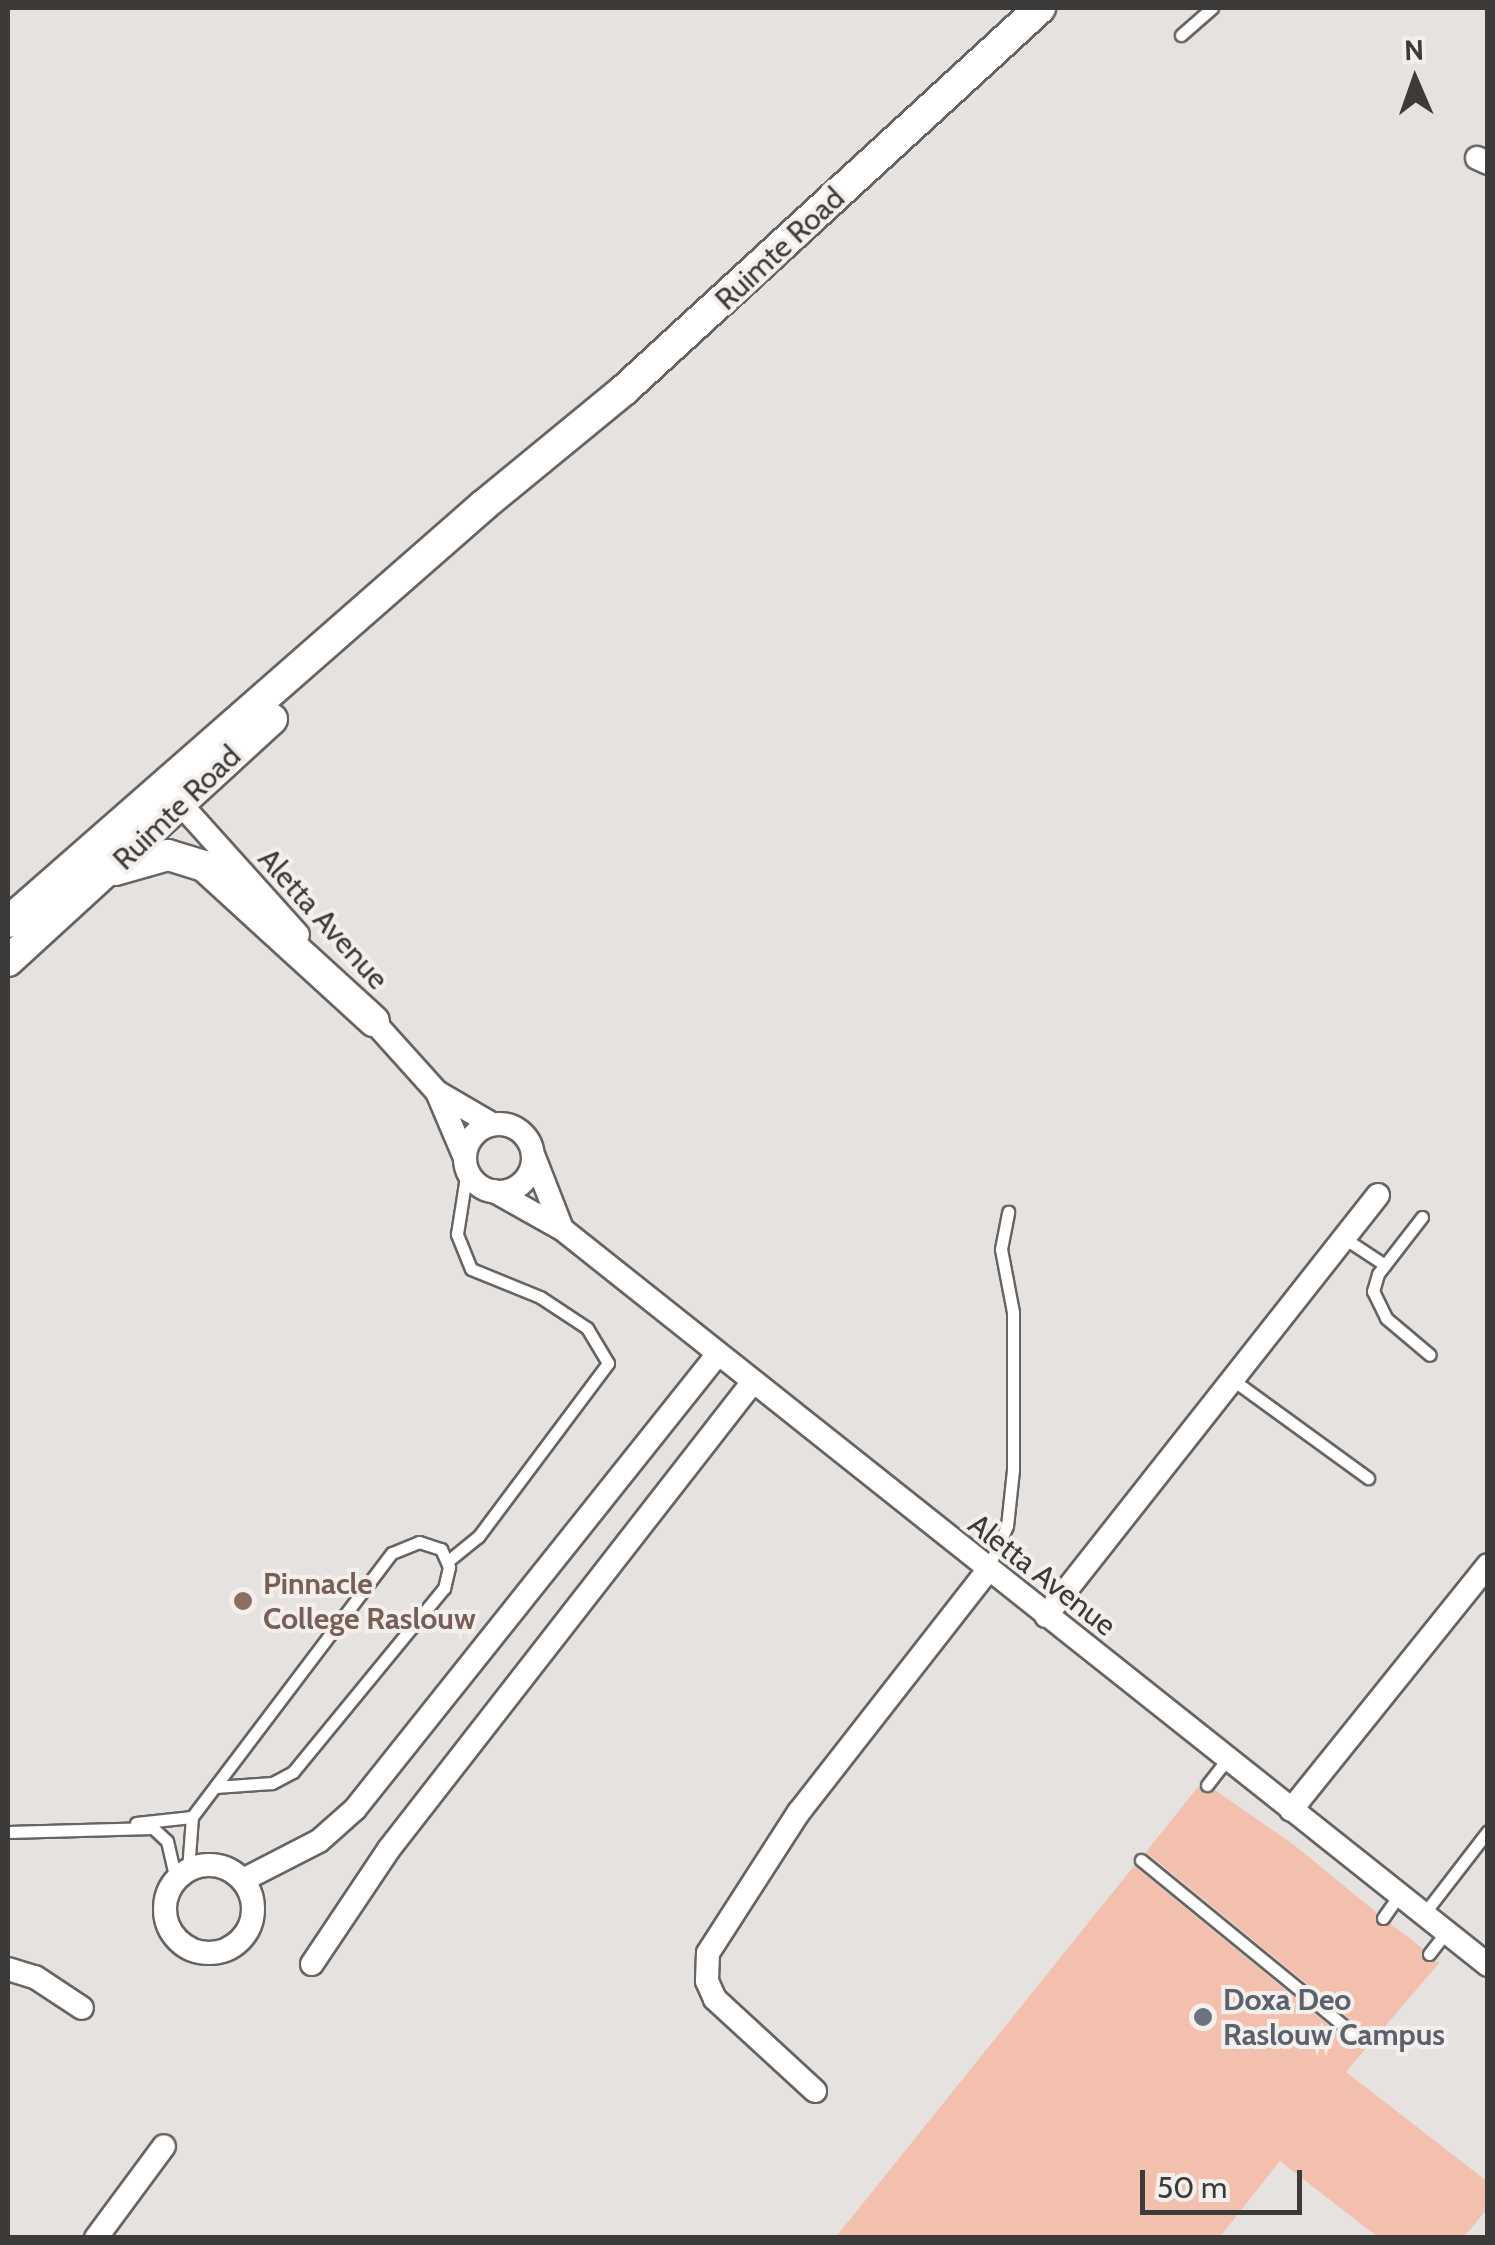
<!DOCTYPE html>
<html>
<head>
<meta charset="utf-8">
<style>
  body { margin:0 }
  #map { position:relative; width:1495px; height:2245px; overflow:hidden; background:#e6e2e0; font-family:Cabin,sans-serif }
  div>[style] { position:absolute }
  .building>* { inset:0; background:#f2c0ad }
  .roads { filter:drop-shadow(2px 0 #676462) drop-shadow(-2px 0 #676462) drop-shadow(0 2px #676462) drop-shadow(0 -2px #676462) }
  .lane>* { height:11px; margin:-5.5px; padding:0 5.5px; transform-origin:5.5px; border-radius:5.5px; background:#fff }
  .street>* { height:22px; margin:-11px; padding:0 11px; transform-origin:11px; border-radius:11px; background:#fff }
  .street>.ring { margin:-11px; padding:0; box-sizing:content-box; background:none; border:22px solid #fff; border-radius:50% }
  .secondary>* { height:30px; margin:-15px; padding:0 15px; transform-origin:15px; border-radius:15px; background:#fff }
  .dots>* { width:28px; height:28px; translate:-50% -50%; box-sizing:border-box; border:5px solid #f3efed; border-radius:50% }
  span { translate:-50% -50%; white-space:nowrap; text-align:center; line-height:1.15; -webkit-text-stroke:8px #f3efed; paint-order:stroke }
  .street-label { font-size:30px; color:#3c3b3a }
  .education-label { font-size:30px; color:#785e54; font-weight:700 }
  .left { translate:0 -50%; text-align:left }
  .worship-label { font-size:30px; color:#5b616d; font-weight:700 }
  .frame { position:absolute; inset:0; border:10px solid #3c3b3a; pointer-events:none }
  .north { position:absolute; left:1365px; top:30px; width:100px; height:100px; -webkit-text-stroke:8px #f3efed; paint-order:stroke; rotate:358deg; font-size:28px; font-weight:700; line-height:40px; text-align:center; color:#3c3b3a }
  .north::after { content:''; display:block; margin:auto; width:35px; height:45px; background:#3c3b3a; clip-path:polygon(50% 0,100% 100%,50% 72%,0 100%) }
  .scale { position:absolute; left:1140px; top:2170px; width:162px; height:45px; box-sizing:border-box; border:5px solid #3c3b3a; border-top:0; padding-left:12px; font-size:30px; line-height:35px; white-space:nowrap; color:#3c3b3a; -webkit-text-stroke:8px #f3efed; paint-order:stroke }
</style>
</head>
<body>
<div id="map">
  <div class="building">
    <div style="clip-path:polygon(1198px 1787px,1205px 1794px,1215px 1790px,1294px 1845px,1376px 1912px,1377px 1925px,1391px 1924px,1422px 1948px,1423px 1961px,1440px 1962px,1346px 2072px,1488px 2182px,1488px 2208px,1463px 2238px,1379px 2238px,1280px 2161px,1219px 2238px,835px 2238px,1134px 1866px,1355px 2047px,1369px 2045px,1367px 2033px,1146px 1852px)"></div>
  </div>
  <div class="roads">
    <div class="lane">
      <div style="left:1181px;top:35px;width:41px;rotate:-41.1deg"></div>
      <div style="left:1422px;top:1217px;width:72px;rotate:127.7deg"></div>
      <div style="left:1378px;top:1274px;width:18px;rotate:106deg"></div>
      <div style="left:1373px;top:1291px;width:30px;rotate:64deg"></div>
      <div style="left:1386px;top:1318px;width:57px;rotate:40.1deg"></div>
      <div style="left:1344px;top:1238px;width:49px;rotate:33.4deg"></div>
      <div style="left:1233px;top:1380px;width:167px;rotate:36deg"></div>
      <div style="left:448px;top:1561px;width:38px;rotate:-39deg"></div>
      <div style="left:478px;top:1537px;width:217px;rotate:-53.2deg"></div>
      <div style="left:608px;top:1363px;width:41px;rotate:-121deg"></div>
      <div style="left:587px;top:1328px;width:56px;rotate:-146.6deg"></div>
      <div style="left:540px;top:1297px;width:74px;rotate:-157.9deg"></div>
      <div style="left:471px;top:1269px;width:38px;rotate:-112deg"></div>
      <div style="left:457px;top:1234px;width:65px;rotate:-81.1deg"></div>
      <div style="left:987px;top:1570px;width:48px;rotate:-65.6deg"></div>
      <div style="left:1007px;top:1526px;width:56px;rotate:-83.9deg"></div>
      <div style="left:1013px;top:1470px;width:158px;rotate:-90deg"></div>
      <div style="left:1013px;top:1312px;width:64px;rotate:-100.8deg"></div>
      <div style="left:1001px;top:1249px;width:38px;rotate:-79deg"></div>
      <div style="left:1207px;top:1785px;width:33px;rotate:-52deg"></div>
      <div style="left:136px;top:1823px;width:56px;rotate:-6.1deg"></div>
      <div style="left:8px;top:1832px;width:145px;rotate:-1.6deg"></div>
      <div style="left:153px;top:1828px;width:19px;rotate:43deg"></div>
      <div style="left:167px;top:1841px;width:39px;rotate:77deg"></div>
      <div style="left:1141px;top:1860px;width:284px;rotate:39.3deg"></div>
      <div style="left:188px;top:1870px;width:53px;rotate:-85.7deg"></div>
      <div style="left:192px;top:1817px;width:331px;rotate:-52.9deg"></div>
      <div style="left:392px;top:1553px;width:29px;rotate:-22deg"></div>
      <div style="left:419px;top:1542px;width:23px;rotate:18deg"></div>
      <div style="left:441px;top:1549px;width:20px;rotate:66deg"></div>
      <div style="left:449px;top:1567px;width:22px;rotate:103deg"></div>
      <div style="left:444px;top:1588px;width:238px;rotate:129.4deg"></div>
      <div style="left:293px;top:1772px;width:24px;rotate:152deg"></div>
      <div style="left:272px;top:1783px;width:57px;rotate:176deg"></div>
      <div style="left:1423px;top:1915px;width:106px;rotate:-52.3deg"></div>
      <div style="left:1383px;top:1918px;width:28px;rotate:-55deg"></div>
      <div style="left:1429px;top:1954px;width:28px;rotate:-52deg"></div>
    </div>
    <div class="street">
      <div style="left:1477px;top:158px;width:12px;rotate:24deg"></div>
      <div style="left:169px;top:791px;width:193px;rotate:48.1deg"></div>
      <div style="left:365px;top:1012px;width:108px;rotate:48deg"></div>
      <div style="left:437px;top:1092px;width:64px;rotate:30.2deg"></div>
      <div style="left:437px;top:1092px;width:72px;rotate:67deg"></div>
      <div class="ring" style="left:465px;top:1124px;width:46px;height:46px"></div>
      <div style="left:534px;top:1157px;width:77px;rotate:68.7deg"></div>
      <div style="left:494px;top:1191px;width:78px;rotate:29.2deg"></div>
      <div style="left:562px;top:1229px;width:1183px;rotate:38.48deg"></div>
      <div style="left:1046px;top:1616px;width:536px;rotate:-51.74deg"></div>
      <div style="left:1291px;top:1810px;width:314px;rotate:-51.2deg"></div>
      <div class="ring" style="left:165px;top:1865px;width:66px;height:66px"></div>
      <div style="left:243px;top:1880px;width:85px;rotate:-27.2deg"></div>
      <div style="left:319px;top:1841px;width:48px;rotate:-41.6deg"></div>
      <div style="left:355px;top:1809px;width:581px;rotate:-51.43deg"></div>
      <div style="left:312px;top:1964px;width:138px;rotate:-56.2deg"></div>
      <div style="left:389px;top:1849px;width:591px;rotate:-52.08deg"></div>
      <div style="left:8px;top:1969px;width:28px;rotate:17deg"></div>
      <div style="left:35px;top:1977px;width:56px;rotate:33.4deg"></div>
      <div style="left:815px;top:2091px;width:136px;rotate:-137.4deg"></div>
      <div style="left:715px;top:1999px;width:20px;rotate:-114deg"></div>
      <div style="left:707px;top:1981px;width:28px;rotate:-88deg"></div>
      <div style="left:708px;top:1953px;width:168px;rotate:-57.2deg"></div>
      <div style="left:799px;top:1812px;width:306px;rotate:-52deg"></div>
      <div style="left:96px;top:2238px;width:114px;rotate:-53.5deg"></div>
    </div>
    <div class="secondary">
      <div style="left:115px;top:870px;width:55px;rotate:-15.8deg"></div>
      <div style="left:168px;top:855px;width:38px;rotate:17deg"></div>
      <div style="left:204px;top:866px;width:230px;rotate:42.4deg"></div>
      <div style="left:8px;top:922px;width:633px;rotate:-41.22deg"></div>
      <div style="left:484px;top:505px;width:181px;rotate:-39.4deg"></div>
      <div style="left:624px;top:390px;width:565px;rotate:-42.56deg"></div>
      <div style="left:8px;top:961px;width:358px;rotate:-42.5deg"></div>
    </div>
  </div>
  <div class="dots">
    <div style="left:243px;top:1601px;background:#8d6e63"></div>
    <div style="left:1203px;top:2017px;background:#6b7280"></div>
  </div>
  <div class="street-label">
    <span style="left:780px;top:249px;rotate:-43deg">Ruimte Road</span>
    <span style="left:177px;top:808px;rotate:-44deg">Ruimte Road</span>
    <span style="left:323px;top:919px;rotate:48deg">Aletta Avenue</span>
    <span style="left:1042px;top:1575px;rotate:38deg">Aletta Avenue</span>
  </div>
  <div class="education-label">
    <span class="left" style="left:263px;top:1601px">Pinnacle<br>College Raslouw</span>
  </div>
  <div class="worship-label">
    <span class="left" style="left:1223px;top:2017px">Doxa Deo<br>Raslouw Campus</span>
  </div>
  <div class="frame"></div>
  <div class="north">N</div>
  <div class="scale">50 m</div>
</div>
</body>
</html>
